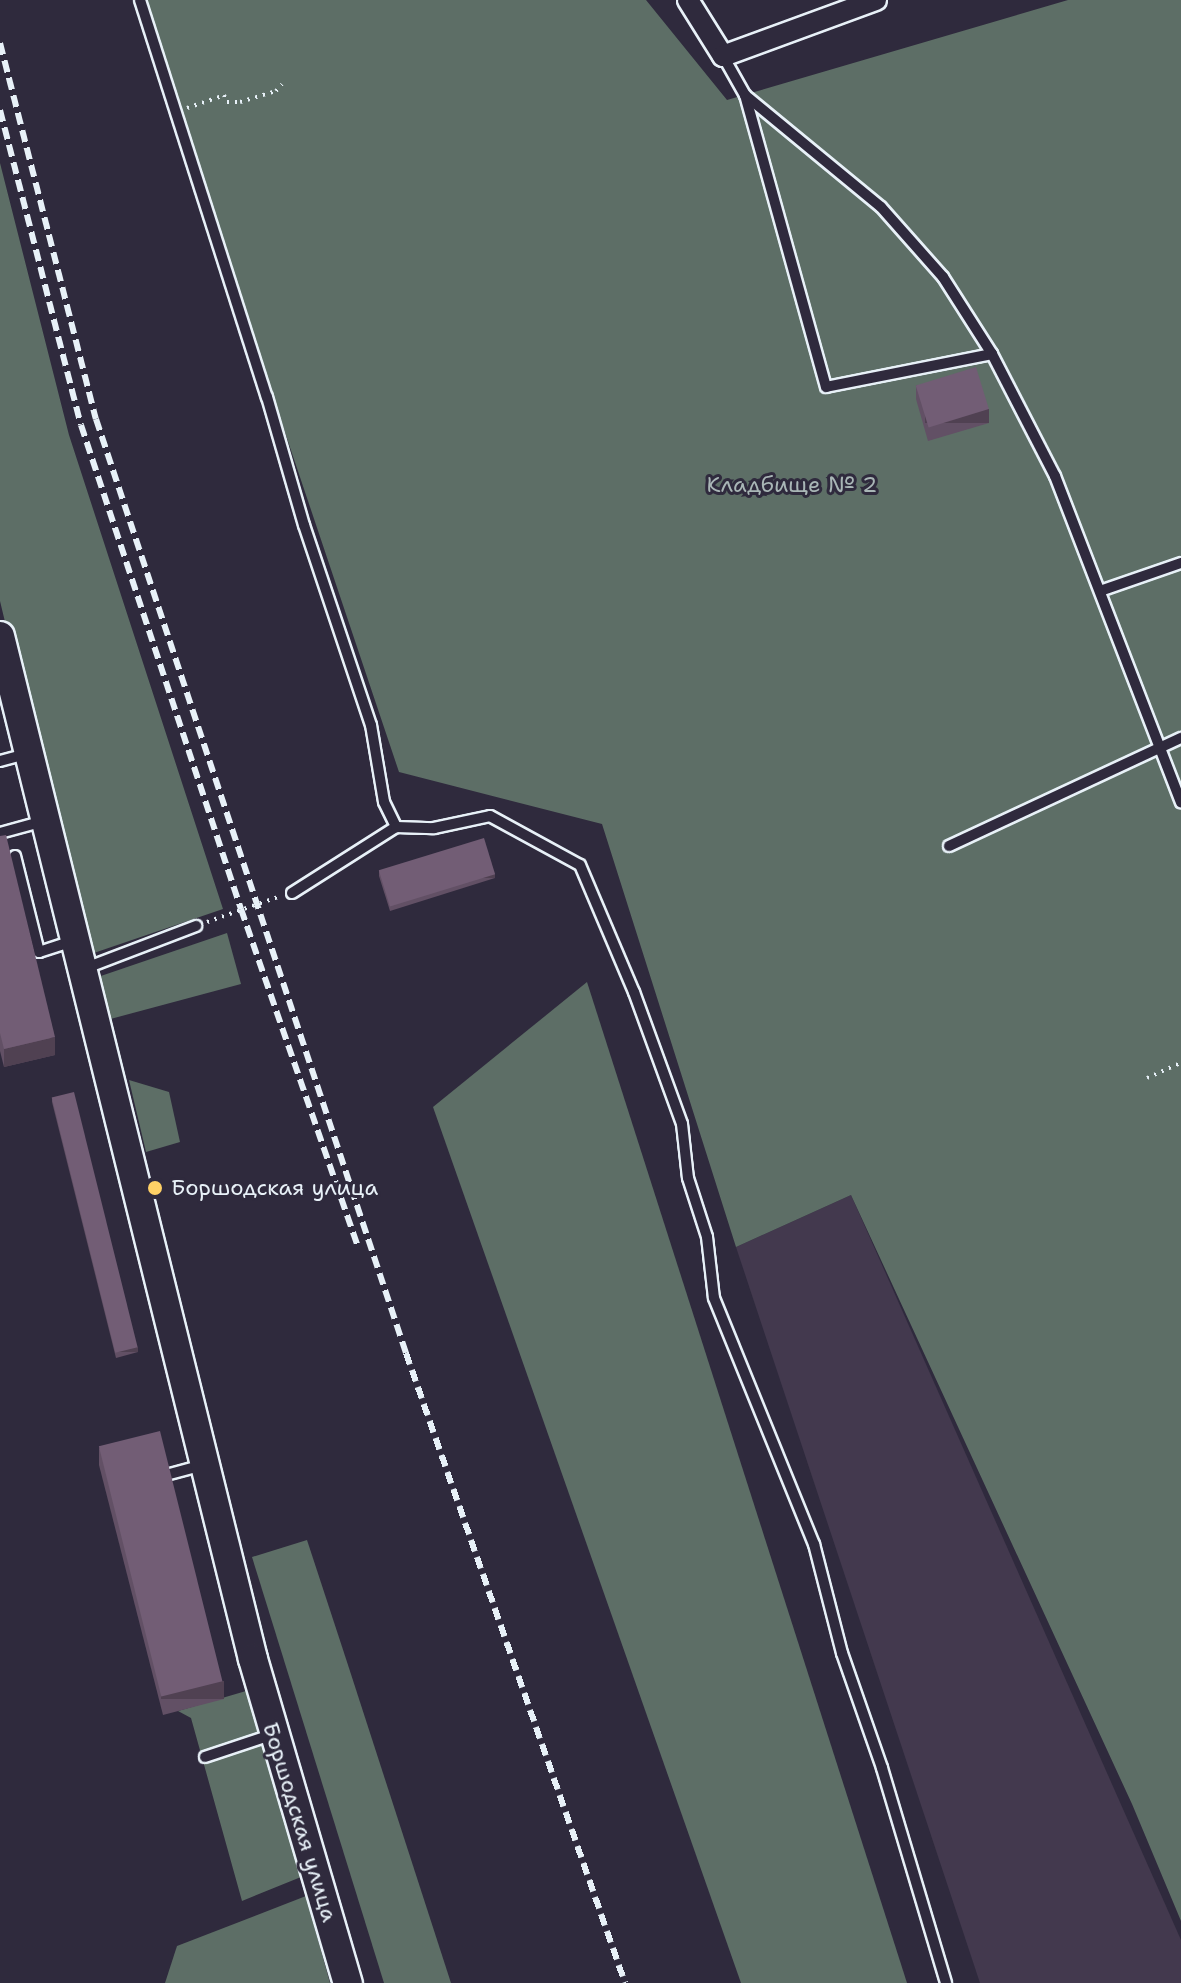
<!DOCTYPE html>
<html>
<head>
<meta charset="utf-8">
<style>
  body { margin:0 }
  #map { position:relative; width:1181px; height:1983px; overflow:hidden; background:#2f2a3d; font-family:"Shantell Sans",sans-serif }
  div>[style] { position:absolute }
  .built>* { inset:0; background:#43394e }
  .green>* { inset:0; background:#5d6e66 }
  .path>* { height:4px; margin-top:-2px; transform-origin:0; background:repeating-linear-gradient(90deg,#e8f1f8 0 2px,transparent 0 8px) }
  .roads { filter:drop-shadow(2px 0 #e8f1f8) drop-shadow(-2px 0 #e8f1f8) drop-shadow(0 2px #e8f1f8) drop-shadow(0 -2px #e8f1f8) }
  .lane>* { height:10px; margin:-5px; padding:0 5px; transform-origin:5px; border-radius:5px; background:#2f2a3d }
  .street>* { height:20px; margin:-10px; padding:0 10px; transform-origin:10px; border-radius:10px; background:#2f2a3d }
  .secondary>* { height:28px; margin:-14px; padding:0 14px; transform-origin:14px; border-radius:14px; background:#2f2a3d }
  .rail>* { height:6px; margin-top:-3px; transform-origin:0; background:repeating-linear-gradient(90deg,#e8f1f8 0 12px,transparent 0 18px) }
  .wall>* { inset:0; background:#625065 }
  .shaded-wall>* { inset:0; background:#504152; transform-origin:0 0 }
  .building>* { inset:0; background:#725d75; transform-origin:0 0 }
  .dots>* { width:22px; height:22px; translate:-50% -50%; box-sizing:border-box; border:4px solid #2f2a3d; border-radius:50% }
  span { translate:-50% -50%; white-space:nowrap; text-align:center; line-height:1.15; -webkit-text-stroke:6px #2f2a3d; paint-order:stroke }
  .park-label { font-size:22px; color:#a9b6b6 }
  .poi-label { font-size:22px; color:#e8f1f8 }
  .left { translate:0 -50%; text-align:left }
  .street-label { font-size:22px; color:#e8f1f8 }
</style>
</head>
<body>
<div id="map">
  <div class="built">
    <div style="clip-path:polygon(851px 1195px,1181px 1940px,1181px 1983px,980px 1983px,736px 1247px)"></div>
  </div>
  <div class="green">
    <div style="clip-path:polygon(146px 0,646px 0,727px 100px,1068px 0,1181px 0,1181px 1921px,1132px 1804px,851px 1195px,736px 1247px,602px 824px,399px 772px,260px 358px)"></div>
    <div style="clip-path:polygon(0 163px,69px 435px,223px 909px,85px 956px,0 601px)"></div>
    <div style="clip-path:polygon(227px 933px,241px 984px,103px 1021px,92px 979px)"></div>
    <div style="clip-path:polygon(587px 982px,907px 1983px,741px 1983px,433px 1107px)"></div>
    <div style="clip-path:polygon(129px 1080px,169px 1092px,180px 1142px,146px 1152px)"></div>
    <div style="clip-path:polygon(307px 1540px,348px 1665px,451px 1983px,384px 1983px,252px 1557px)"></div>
    <div style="clip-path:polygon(246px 1691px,301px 1877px,242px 1901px,191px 1718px,178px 1711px)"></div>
    <div style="clip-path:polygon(306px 1896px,330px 1983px,165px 1983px,177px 1946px)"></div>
  </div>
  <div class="path">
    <div style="left:187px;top:108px;width:39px;rotate:-19deg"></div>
    <div style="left:224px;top:95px;width:8px;rotate:67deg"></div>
    <div style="left:227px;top:102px;width:13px"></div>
    <div style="left:240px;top:102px;width:38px;rotate:-17deg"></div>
    <div style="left:276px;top:91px;width:9px;rotate:-49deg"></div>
    <div style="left:207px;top:922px;width:75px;rotate:-19.4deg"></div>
    <div style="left:1147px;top:1078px;width:37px;rotate:-24deg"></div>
  </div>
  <div class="roads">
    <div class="lane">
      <div style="left:140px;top:0;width:417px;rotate:72.3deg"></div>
      <div style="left:267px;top:397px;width:133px;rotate:73.9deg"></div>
      <div style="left:304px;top:525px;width:211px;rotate:71.5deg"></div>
      <div style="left:371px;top:725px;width:78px;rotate:80.4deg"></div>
      <div style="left:384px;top:802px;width:28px;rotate:64deg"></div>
      <div style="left:723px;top:56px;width:45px;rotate:60.6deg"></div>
      <div style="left:745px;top:95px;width:176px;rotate:39.5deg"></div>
      <div style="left:881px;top:207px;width:94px;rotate:48.5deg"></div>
      <div style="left:943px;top:277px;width:91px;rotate:57.5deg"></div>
      <div style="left:992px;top:354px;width:169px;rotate:168.8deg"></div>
      <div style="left:826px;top:387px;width:303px;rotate:-105.5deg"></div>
      <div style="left:992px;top:354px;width:137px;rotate:62.7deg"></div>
      <div style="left:1055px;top:476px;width:350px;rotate:68.9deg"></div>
      <div style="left:1100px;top:591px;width:86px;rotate:-19.1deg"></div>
      <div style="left:0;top:761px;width:28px;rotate:-15deg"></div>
      <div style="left:0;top:833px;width:46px;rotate:-15.3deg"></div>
      <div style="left:949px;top:846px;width:256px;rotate:-25deg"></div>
      <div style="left:15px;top:856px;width:99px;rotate:76deg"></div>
      <div style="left:39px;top:952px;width:36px;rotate:-18deg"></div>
      <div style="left:292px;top:893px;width:123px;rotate:-32.4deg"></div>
      <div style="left:396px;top:827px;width:38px;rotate:2deg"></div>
      <div style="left:434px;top:828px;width:57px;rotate:-12.1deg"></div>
      <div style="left:490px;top:816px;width:102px;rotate:28.6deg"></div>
      <div style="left:580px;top:865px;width:138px;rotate:67deg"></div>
      <div style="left:634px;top:992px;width:140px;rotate:70deg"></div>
      <div style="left:682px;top:1124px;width:54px;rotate:83.7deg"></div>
      <div style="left:688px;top:1178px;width:62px;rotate:72.1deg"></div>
      <div style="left:707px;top:1237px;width:61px;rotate:83.5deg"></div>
      <div style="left:714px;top:1298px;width:266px;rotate:67.9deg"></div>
      <div style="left:814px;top:1544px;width:113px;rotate:75.6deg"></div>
      <div style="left:842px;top:1653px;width:122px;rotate:70.8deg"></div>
      <div style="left:882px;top:1768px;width:224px;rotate:73.4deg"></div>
      <div style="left:86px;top:968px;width:118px;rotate:-20.9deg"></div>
      <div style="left:166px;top:1475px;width:38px;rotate:-15deg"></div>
      <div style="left:205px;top:1757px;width:70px;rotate:-18.4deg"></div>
    </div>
    <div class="street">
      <div style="left:688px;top:0;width:66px;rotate:58deg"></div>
      <div style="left:723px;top:56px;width:163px;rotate:-20.1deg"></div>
    </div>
    <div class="secondary">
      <div style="left:0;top:636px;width:1054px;rotate:76.11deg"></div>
      <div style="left:253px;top:1659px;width:338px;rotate:73.7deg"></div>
    </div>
  </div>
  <div class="rail">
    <div style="left:0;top:43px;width:388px;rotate:75.7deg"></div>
    <div style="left:96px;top:419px;width:984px;rotate:71.64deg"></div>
    <div style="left:406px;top:1353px;width:667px;rotate:70.83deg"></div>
    <div style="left:0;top:110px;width:325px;rotate:75.6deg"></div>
    <div style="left:81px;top:425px;width:510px;rotate:71.71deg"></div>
    <div style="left:241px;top:909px;width:358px;rotate:70.9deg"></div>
  </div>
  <div class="wall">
    <div style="clip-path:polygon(916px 385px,989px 423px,928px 441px,916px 399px)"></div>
    <div style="clip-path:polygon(0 836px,55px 1055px,4px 1067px,0 1051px)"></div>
    <div style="clip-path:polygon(379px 871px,495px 878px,390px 911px,379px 876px)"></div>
    <div style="clip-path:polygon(52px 1097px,138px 1352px,116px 1358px,52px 1102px)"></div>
    <div style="clip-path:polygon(99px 1447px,224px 1699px,163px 1715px,99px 1465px)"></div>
  </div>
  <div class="shaded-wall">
    <div style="left:989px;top:409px;width:14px;height:64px;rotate:90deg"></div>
    <div style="left:495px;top:874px;width:4px;height:110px;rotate:90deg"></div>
    <div style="clip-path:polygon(55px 1037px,55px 1055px,4px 1067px,4px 1049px)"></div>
    <div style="left:138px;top:1347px;width:5px;height:23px;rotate:90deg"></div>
    <div style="left:224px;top:1681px;width:18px;height:63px;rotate:90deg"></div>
  </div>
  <div class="building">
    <div style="left:976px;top:367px;width:44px;height:63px;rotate:73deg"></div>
    <div style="clip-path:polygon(6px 835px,55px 1037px,4px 1049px,0 1033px,0 836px)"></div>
    <div style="left:484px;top:838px;width:38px;height:110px;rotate:73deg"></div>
    <div style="left:74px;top:1092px;width:263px;height:23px;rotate:76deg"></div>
    <div style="left:160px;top:1431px;width:258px;height:63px;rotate:76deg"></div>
  </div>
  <div class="dots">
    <div style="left:155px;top:1188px;background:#ffd166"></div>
  </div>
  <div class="park-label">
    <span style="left:792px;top:485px">Кладбище № 2</span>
  </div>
  <div class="poi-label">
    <span class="left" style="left:171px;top:1188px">Боршодская улица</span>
  </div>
  <div class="street-label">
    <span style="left:300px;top:1822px;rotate:73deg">Боршодская улица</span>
  </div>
</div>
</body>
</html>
